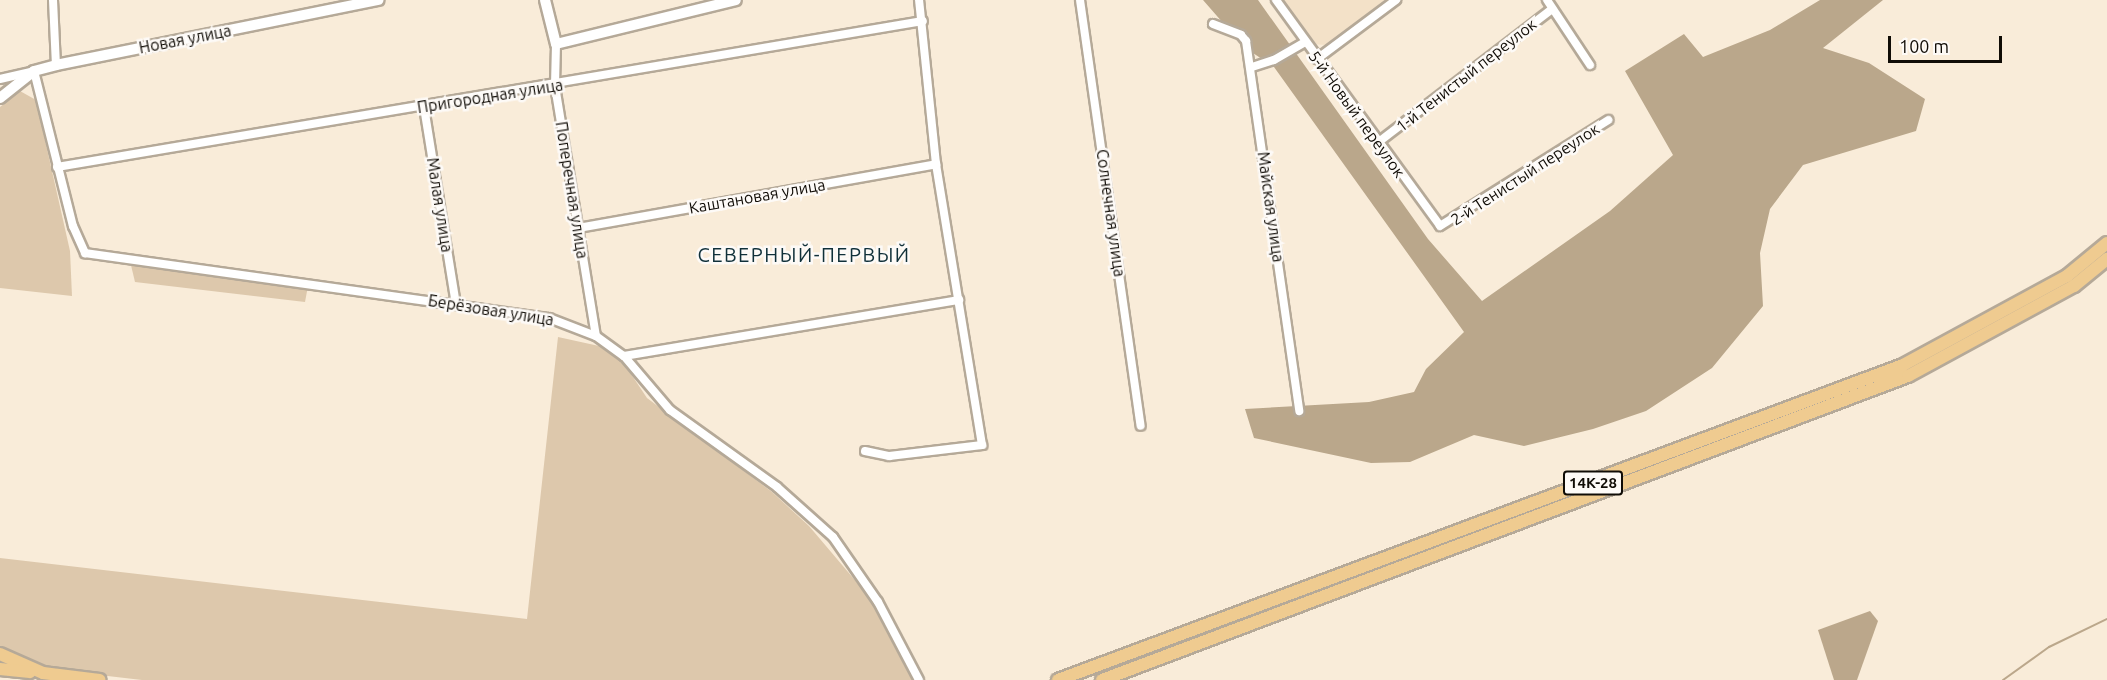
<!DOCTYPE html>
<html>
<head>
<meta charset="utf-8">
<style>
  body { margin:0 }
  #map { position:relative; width:2107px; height:680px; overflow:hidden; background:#f9ecd9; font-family:Ubuntu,sans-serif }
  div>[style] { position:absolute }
  .built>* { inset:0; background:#f3e1c8 }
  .green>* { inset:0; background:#ddc8ac }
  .forest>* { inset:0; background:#baa78b }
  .water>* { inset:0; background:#bba78b }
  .stream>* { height:2px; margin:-1px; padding:0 1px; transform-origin:1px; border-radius:1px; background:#bba78b }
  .roads { filter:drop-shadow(2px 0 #b5a998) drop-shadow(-2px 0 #b5a998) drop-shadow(0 2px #b5a998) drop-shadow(0 -2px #b5a998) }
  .street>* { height:8px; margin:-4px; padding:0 4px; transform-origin:4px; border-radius:4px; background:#fff }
  .secondary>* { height:10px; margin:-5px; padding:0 5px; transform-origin:5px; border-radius:5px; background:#fff }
  .primary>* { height:12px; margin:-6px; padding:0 6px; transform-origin:6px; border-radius:6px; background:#efcb90 }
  span { translate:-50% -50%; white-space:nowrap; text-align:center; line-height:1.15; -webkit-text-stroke:5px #fdfaf7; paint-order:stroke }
  .shield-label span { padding:2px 4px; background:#fdfaf7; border:2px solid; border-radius:4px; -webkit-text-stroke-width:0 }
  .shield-label { font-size:15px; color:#100c06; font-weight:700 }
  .street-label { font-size:16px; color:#100c06 }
  .quarter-label { font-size:20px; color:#103039; letter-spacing:1.5px }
  .scale { position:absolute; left:1888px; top:36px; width:114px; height:27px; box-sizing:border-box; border:3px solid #100c06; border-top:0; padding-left:8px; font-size:18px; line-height:21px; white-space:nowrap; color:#100c06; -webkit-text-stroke:4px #fdfaf7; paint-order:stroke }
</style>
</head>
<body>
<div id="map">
  <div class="built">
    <div style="clip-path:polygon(1281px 0,1386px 0,1326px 45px,1312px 44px)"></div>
  </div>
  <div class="green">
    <div style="clip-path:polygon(20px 91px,36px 100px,70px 251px,72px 296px,0 288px,0 107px)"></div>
    <div style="clip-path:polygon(130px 261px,308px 286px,305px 302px,135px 282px)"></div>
    <div style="clip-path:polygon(558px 337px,599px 346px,621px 359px,647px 398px,772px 492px,809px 526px,865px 592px,902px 655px,912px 680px,142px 680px,39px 668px,0 650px,0 558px,527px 619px)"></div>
  </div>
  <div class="forest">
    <div style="clip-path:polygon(1203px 0,1258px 0,1428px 239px,1482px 301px,1610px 211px,1673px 155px,1625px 71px,1684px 34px,1703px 57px,1770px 30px,1820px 0,1883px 0,1823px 48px,1869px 63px,1925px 99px,1916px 131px,1803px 165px,1770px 209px,1760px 253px,1763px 306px,1712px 368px,1646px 411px,1593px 429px,1524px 446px,1474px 435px,1410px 462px,1371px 463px,1254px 438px,1245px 409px,1369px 402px,1414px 392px,1426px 369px,1464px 332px,1274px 67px,1244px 47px)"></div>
  </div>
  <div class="water">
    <div style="clip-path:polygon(1870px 611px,1878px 621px,1857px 680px,1834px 680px,1818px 630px)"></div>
  </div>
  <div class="stream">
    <div style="left:2003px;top:680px;width:57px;rotate:-35.7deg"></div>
    <div style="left:2049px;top:647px;width:64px;rotate:-25.8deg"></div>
  </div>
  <div class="roads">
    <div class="street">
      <div style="left:53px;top:0;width:65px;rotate:87.4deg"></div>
      <div style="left:1080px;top:0;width:430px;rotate:81.9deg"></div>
      <div style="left:1276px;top:0;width:279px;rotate:54deg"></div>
      <div style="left:1440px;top:226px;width:199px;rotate:-32.2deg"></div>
      <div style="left:1547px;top:0;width:78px;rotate:56.5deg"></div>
      <div style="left:1213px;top:24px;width:30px;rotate:21deg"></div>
      <div style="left:1241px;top:35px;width:8px;rotate:50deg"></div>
      <div style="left:1246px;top:41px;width:374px;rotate:81.8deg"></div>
      <div style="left:556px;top:44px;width:42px;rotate:91.4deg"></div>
      <div style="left:555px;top:86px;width:253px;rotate:80.7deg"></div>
      <div style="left:1317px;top:59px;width:99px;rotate:-36.8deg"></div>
      <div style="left:1252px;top:67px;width:23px;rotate:-18deg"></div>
      <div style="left:1274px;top:60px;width:36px;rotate:-30deg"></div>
      <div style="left:0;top:79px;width:35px;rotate:-13deg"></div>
      <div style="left:34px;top:71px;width:160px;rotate:75.9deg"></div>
      <div style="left:73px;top:226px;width:30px;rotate:66deg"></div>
      <div style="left:85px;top:253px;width:469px;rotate:8deg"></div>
      <div style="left:549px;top:318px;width:50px;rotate:21deg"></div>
      <div style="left:596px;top:336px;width:34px;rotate:36deg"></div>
      <div style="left:624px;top:356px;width:340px;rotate:-9.5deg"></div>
      <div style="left:424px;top:107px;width:200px;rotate:80.8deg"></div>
      <div style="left:1380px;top:141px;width:217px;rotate:-37.5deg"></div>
      <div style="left:57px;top:167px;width:878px;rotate:-9.57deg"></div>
      <div style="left:578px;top:228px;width:364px;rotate:-10.1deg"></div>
      <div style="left:624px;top:356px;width:71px;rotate:49.6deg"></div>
      <div style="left:670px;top:410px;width:132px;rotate:35.7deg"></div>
      <div style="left:777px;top:487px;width:75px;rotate:41.8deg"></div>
      <div style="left:833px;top:537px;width:79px;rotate:55.3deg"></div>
      <div style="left:878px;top:602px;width:88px;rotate:62.3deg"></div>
      <div style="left:865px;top:451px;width:25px;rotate:12deg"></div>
      <div style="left:889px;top:456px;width:94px;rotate:-6.7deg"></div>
      <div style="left:982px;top:445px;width:285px;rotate:-99.3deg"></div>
      <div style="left:936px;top:164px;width:165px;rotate:-95.9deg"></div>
    </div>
    <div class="secondary">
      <div style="left:545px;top:0;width:45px;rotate:76deg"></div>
      <div style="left:556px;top:44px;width:185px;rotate:-13.7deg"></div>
      <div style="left:0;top:98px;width:43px;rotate:-38.5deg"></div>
      <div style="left:34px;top:71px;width:23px;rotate:-15deg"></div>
      <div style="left:56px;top:65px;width:329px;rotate:-11.4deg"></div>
    </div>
    <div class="primary">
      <div style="left:0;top:654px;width:47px;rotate:23.8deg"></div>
      <div style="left:43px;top:673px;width:57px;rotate:7deg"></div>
      <div style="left:0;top:669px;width:30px;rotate:6deg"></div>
      <div style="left:1058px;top:680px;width:902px;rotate:-20.44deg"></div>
      <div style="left:1903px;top:365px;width:187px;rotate:-28.5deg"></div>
      <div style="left:2067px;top:276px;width:52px;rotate:-39.5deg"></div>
      <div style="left:1102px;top:680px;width:861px;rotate:-20.67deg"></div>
      <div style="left:1908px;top:376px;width:189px;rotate:-28.5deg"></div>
      <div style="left:2074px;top:286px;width:43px;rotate:-39.3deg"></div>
    </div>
  </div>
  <div class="shield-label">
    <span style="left:1593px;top:483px">14К-28</span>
  </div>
  <div class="street-label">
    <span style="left:185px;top:39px;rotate:-11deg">Новая улица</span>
    <span style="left:1466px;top:75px;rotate:-38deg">1-й Тенистый переулок</span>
    <span style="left:490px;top:96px;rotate:-9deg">Пригородная улица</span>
    <span style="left:1357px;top:114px;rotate:54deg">5-й Новый переулок</span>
    <span style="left:1525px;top:174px;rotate:-33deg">2-й Тенистый переулок</span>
    <span style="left:572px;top:190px;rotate:81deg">Поперечная улица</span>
    <span style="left:757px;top:196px;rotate:-10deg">Каштановая улица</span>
    <span style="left:440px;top:205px;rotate:81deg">Малая улица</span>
    <span style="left:1271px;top:207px;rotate:82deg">Майская улица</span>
    <span style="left:1111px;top:213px;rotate:82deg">Солнечная улица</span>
    <span style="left:491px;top:310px;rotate:9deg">Берёзовая улица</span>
  </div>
  <div class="quarter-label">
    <span style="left:804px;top:254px">СЕВЕРНЫЙ-ПЕРВЫЙ</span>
  </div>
  <div class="scale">100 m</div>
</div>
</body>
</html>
